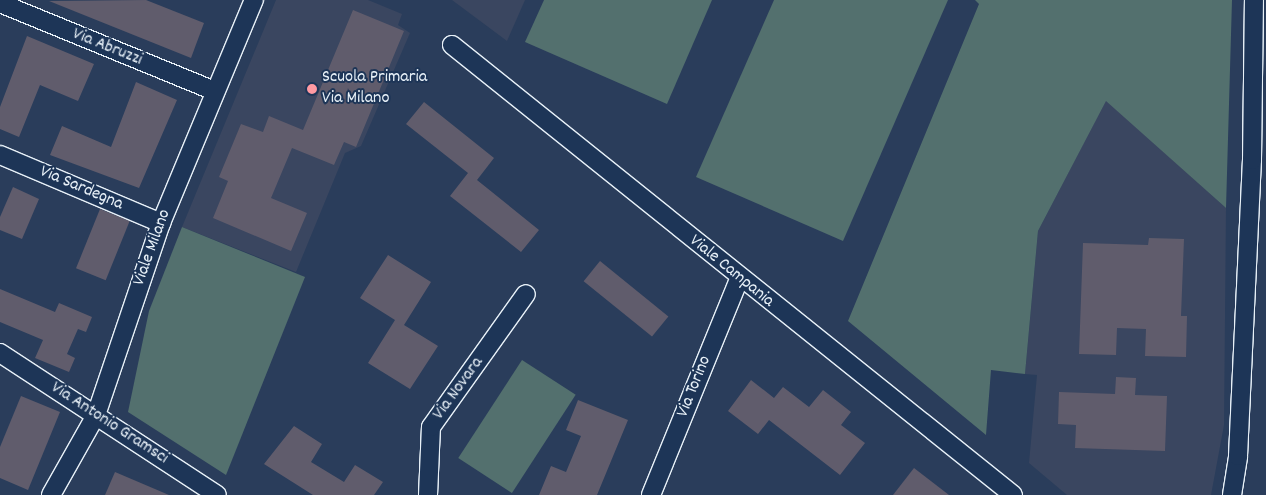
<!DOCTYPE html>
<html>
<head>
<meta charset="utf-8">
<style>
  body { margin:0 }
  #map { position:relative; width:1266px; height:495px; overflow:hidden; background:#2a3d5b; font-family:Dekko,sans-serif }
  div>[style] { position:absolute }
  .built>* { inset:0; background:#3a4660 }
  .green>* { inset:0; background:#53706e; transform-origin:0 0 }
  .building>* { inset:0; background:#605c6c; transform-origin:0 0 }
  .roads { filter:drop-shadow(1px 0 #e8f1f8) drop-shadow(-1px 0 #e8f1f8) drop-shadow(0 1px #e8f1f8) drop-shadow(0 -1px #e8f1f8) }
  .minor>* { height:18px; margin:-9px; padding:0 9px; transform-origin:9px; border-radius:9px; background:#1d3557 }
  .dots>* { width:14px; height:14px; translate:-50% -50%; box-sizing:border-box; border:2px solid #1d3557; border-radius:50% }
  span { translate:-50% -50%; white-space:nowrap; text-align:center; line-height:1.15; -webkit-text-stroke:4px #1d3557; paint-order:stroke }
  .street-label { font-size:18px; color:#e8f1f8 }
  .poi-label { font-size:18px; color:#e8f1f8 }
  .left { translate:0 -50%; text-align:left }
</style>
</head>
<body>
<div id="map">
  <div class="built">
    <div style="clip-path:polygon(276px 0,368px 0,402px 14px,398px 25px,410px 33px,361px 146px,345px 153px,296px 272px,182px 227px)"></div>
    <div style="clip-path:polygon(452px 0,525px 0,507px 41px)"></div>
    <div style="clip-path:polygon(1106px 100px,1226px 208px,1224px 425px,1211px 495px,1067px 495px,1029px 463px,1037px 375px,1025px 374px,1038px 231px)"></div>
  </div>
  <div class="green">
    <div style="clip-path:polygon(544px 0,712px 0,667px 104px,525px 42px)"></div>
    <div style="clip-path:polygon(774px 0,948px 0,843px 241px,696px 177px)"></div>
    <div style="clip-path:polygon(975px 0,1232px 0,1226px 208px,1106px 101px,1038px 231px,1025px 374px,991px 370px,986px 435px,848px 321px,979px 4px)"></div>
    <div style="clip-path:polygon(182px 227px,305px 277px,226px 475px,128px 412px,149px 311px)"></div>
    <div style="left:522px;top:360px;width:64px;height:117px;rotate:33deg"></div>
  </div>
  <div class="building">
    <div style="clip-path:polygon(146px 0,204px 23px,191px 58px,49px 1px)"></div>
    <div style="clip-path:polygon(353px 10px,404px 31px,356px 147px,344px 142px,334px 165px,292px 148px,271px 198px,307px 213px,291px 251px,213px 218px,228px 181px,219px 177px,241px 124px,263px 132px,269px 116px,303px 130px)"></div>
    <div style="clip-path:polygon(27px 36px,94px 64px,78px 101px,40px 85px,19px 137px,0 129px,0 107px)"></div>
    <div style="clip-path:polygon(136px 82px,177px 100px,139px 188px,50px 155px,62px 126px,111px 147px)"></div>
    <div style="clip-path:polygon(424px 102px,494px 158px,477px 180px,539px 230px,521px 252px,450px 196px,468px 173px,406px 124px)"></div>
    <div style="clip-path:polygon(13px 187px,39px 199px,22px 239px,0 230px,0 217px)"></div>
    <div style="left:100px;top:209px;width:32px;height:64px;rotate:22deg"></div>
    <div style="clip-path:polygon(1149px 238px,1184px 239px,1181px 316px,1187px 316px,1186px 357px,1145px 356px,1146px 329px,1117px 328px,1116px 355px,1079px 354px,1083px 243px,1148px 245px)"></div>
    <div style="clip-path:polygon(388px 255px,431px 282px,404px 325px,438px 346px,410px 389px,368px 363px,395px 320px,360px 298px)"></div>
    <div style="left:600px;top:261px;width:88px;height:26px;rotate:39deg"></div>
    <div style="clip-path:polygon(0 289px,55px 312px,59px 303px,92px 317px,86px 332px,78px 329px,67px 354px,75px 358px,69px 372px,35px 358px,43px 340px,0 322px)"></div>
    <div style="clip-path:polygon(1116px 377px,1136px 378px,1135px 395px,1167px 396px,1165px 451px,1075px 448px,1076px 425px,1058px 424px,1059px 392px,1115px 394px)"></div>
    <div style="clip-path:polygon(751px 380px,774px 398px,783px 387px,809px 407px,823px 390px,851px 412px,841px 425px,865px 443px,840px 475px,769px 420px,758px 434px,728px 411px)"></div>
    <div style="clip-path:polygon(21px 396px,60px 412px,28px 490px,0 478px,0 447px)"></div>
    <div style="clip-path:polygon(578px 400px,628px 420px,597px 495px,539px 495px,551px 466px,566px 472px,581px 436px,566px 430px)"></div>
    <div style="clip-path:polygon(294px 426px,322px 444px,311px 462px,344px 482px,355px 465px,383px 482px,374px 495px,313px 495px,264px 464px)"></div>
    <div style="clip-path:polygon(914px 468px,949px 495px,893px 495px)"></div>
    <div style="clip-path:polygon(115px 472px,169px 495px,105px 495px)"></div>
  </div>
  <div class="roads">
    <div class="minor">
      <div style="left:0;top:3px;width:232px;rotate:22.3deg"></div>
      <div style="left:452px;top:45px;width:719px;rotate:38.73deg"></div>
      <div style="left:0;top:155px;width:175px;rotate:22.9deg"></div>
      <div style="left:0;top:353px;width:259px;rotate:33.2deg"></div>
      <div style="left:51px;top:495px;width:92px;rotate:-60.6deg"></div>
      <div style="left:96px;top:415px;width:203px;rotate:-71.3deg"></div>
      <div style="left:161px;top:223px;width:242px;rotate:-67.4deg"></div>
      <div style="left:428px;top:495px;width:68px;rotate:-87.5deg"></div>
      <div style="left:431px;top:427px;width:163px;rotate:-54.5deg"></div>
      <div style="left:651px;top:495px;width:233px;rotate:-67.8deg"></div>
      <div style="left:1232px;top:495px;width:39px;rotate:-81deg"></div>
      <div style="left:1238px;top:456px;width:296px;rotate:-87.3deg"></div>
      <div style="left:1252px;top:160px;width:160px;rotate:-89.3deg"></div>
    </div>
  </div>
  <div class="dots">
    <div style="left:312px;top:89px;background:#ff9aa2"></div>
  </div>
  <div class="street-label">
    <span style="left:107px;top:48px;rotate:22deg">Via Abruzzi</span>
    <span style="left:81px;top:189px;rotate:23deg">Via Sardegna</span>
    <span style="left:153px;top:248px;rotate:-70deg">Viale Milano</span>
    <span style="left:731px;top:272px;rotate:39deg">Viale Campania</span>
    <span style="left:695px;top:387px;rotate:-68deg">Via Torino</span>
    <span style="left:459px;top:389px;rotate:-54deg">Via Novara</span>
    <span style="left:109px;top:424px;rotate:33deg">Via Antonio Gramsci</span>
  </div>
  <div class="poi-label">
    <span class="left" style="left:322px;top:89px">Scuola Primaria<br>Via Milano</span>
  </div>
</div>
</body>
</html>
